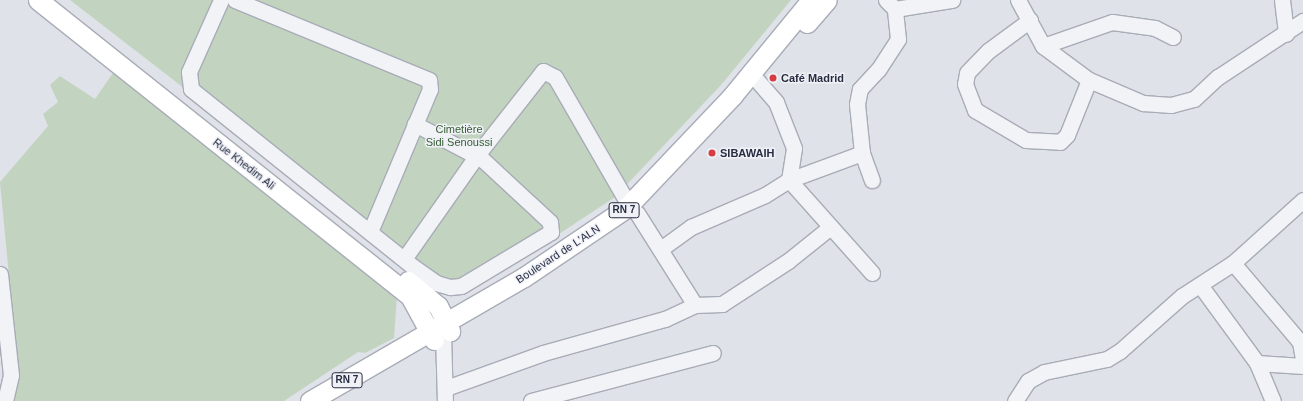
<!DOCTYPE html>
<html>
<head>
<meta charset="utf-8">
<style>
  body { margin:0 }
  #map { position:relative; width:1303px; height:401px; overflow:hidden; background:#dfe2e9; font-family:Arial,sans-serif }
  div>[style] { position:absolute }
  .green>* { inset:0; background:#c2d4bf }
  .roads { filter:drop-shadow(1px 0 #a8acb7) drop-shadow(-1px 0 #a8acb7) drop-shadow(0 1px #a8acb7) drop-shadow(0 -1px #a8acb7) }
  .minor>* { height:15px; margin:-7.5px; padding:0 7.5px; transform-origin:7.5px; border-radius:7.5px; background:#f2f3f7 }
  .major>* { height:19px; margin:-9.5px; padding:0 9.5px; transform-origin:9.5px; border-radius:9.5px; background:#fff }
  .dots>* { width:11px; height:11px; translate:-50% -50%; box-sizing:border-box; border:2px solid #eff1f7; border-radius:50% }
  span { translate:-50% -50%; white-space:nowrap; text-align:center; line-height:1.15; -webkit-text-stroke:3px #eff1f7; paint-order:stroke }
  .shield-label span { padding:1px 3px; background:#eff1f7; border:1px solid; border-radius:3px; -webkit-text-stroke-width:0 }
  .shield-label { font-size:10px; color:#272d41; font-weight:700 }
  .poi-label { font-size:11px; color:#272d41; font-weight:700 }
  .left { translate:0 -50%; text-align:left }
  .park-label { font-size:11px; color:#365e33 }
  .street-label { font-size:11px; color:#272d41 }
</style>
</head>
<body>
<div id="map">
  <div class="green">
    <div style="clip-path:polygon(70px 0,791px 0,721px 85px,615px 197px,553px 238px,449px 293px)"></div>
    <div style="clip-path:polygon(115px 70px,397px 296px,394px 338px,365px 353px,358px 352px,284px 401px,14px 401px,19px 380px,0 182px,48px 126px,43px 114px,58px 102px,50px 85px,60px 76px,95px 99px)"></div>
  </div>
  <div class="roads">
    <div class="minor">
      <div style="left:221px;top:0;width:79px;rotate:114deg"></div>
      <div style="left:189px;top:72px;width:17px;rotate:83deg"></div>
      <div style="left:191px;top:89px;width:283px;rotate:38.7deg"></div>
      <div style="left:412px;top:266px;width:29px;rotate:35deg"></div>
      <div style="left:436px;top:283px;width:15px;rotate:16deg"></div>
      <div style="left:450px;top:287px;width:11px;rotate:-5deg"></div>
      <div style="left:461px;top:286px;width:105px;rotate:-31deg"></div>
      <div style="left:551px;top:232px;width:10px;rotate:-96deg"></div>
      <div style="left:550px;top:222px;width:93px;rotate:-137.2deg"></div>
      <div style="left:482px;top:159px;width:76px;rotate:-152.4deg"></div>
      <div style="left:235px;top:0;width:210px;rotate:22.4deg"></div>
      <div style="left:429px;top:80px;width:9px;rotate:84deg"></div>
      <div style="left:430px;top:89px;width:155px;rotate:112.8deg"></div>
      <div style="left:886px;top:0;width:13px;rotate:45deg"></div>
      <div style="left:895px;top:9px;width:58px;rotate:-9deg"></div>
      <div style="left:1018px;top:0;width:52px;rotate:61.5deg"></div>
      <div style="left:1043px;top:46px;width:57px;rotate:36.5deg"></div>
      <div style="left:1089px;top:80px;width:59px;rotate:23.1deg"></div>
      <div style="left:1143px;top:103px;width:28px;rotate:4deg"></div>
      <div style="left:1171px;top:105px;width:24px;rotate:-15deg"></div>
      <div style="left:1194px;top:99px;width:33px;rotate:-43deg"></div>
      <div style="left:1218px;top:77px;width:102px;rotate:-33.4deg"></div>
      <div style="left:1282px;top:0;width:34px;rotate:83deg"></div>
      <div style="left:1030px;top:20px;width:52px;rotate:143.6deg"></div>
      <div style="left:988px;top:51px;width:30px;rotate:134deg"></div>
      <div style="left:967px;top:73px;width:11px;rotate:100deg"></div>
      <div style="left:965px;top:84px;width:28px;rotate:69deg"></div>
      <div style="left:975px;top:110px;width:59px;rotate:30.5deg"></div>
      <div style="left:1026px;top:140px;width:34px;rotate:3deg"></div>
      <div style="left:1060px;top:142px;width:10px;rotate:-45deg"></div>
      <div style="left:1067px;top:135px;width:59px;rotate:-68.2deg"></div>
      <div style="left:1043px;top:46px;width:73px;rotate:-19.2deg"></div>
      <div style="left:1112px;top:22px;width:43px;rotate:7.9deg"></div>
      <div style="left:1155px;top:28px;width:20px;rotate:27deg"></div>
      <div style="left:862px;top:153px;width:29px;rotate:70deg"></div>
      <div style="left:637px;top:213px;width:109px;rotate:57.8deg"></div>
      <div style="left:662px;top:248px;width:36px;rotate:-36deg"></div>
      <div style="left:691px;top:227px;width:81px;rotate:-23.4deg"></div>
      <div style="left:765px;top:195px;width:28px;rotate:-32deg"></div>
      <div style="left:789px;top:180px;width:32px;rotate:-81deg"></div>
      <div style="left:794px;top:148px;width:49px;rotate:-111.4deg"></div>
      <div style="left:776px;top:102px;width:38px;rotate:-131deg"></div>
      <div style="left:404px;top:259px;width:127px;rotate:-54.9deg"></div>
      <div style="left:477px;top:155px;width:107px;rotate:-51.8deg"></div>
      <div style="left:543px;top:71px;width:13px;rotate:27deg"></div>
      <div style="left:555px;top:77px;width:148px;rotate:60deg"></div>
      <div style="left:1233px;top:263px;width:104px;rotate:49.7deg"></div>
      <div style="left:1300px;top:342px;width:17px;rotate:80deg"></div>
      <div style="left:872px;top:273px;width:125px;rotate:-131.7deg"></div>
      <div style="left:789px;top:180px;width:78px;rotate:-20.3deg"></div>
      <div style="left:862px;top:153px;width:49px;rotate:-95.8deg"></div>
      <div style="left:857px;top:104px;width:15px;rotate:-79deg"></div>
      <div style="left:860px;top:89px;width:26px;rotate:-47deg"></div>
      <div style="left:878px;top:70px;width:37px;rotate:-57deg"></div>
      <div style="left:898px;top:39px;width:30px;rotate:-96deg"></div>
      <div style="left:0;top:274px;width:102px;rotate:83.8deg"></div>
      <div style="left:11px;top:375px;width:27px;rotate:103deg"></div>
      <div style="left:1200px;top:285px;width:97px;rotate:53.8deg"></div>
      <div style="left:1257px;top:363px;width:46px;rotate:3.7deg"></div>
      <div style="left:443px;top:335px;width:66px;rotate:88.3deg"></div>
      <div style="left:1257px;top:363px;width:41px;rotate:67.2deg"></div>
      <div style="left:446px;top:388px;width:103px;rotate:-19.8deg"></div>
      <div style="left:543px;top:353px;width:127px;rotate:-15.6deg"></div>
      <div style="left:665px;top:319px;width:33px;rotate:-25deg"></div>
      <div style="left:695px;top:305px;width:27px;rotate:-2deg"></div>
      <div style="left:722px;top:304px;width:79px;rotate:-33.1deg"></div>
      <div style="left:788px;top:261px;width:53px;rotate:-38.8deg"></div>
      <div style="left:531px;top:401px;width:188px;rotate:-14.8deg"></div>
      <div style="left:1015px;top:401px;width:24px;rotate:-57deg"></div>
      <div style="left:1028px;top:381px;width:18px;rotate:-29deg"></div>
      <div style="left:1044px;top:372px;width:64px;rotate:-11.7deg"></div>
      <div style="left:1107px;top:359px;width:15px;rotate:-32deg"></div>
      <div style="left:1120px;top:351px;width:83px;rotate:-41.6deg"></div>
      <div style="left:1182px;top:296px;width:61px;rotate:-32.9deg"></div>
      <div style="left:1233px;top:263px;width:94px;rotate:-42deg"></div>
    </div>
    <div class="major">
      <div style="left:38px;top:0;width:475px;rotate:38.5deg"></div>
      <div style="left:410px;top:296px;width:50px;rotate:61.4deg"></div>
      <div style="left:807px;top:23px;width:30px;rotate:-49deg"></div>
      <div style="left:408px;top:281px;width:39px;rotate:40deg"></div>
      <div style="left:438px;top:306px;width:28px;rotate:64deg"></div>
      <div style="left:310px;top:401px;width:247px;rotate:-30.1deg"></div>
      <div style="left:524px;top:277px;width:122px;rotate:-34deg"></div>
      <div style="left:625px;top:209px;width:157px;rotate:-46.5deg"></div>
      <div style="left:733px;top:95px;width:123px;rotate:-50.6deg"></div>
    </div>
  </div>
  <div class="dots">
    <div style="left:773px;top:78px;background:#d63c41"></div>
    <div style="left:712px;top:153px;background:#d63c41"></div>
  </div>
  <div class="shield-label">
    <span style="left:624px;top:210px">RN 7</span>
    <span style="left:347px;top:380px">RN 7</span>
  </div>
  <div class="poi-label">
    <span class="left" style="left:781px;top:78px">Café Madrid</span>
    <span class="left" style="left:720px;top:153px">SIBAWAIH</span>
  </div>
  <div class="park-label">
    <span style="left:459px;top:136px">Cimetière<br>Sidi Senoussi</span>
  </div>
  <div class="street-label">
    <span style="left:244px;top:164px;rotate:38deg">Rue Khedim Ali</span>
    <span style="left:558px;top:254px;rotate:-33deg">Boulevard de L'ALN</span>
  </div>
</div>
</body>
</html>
